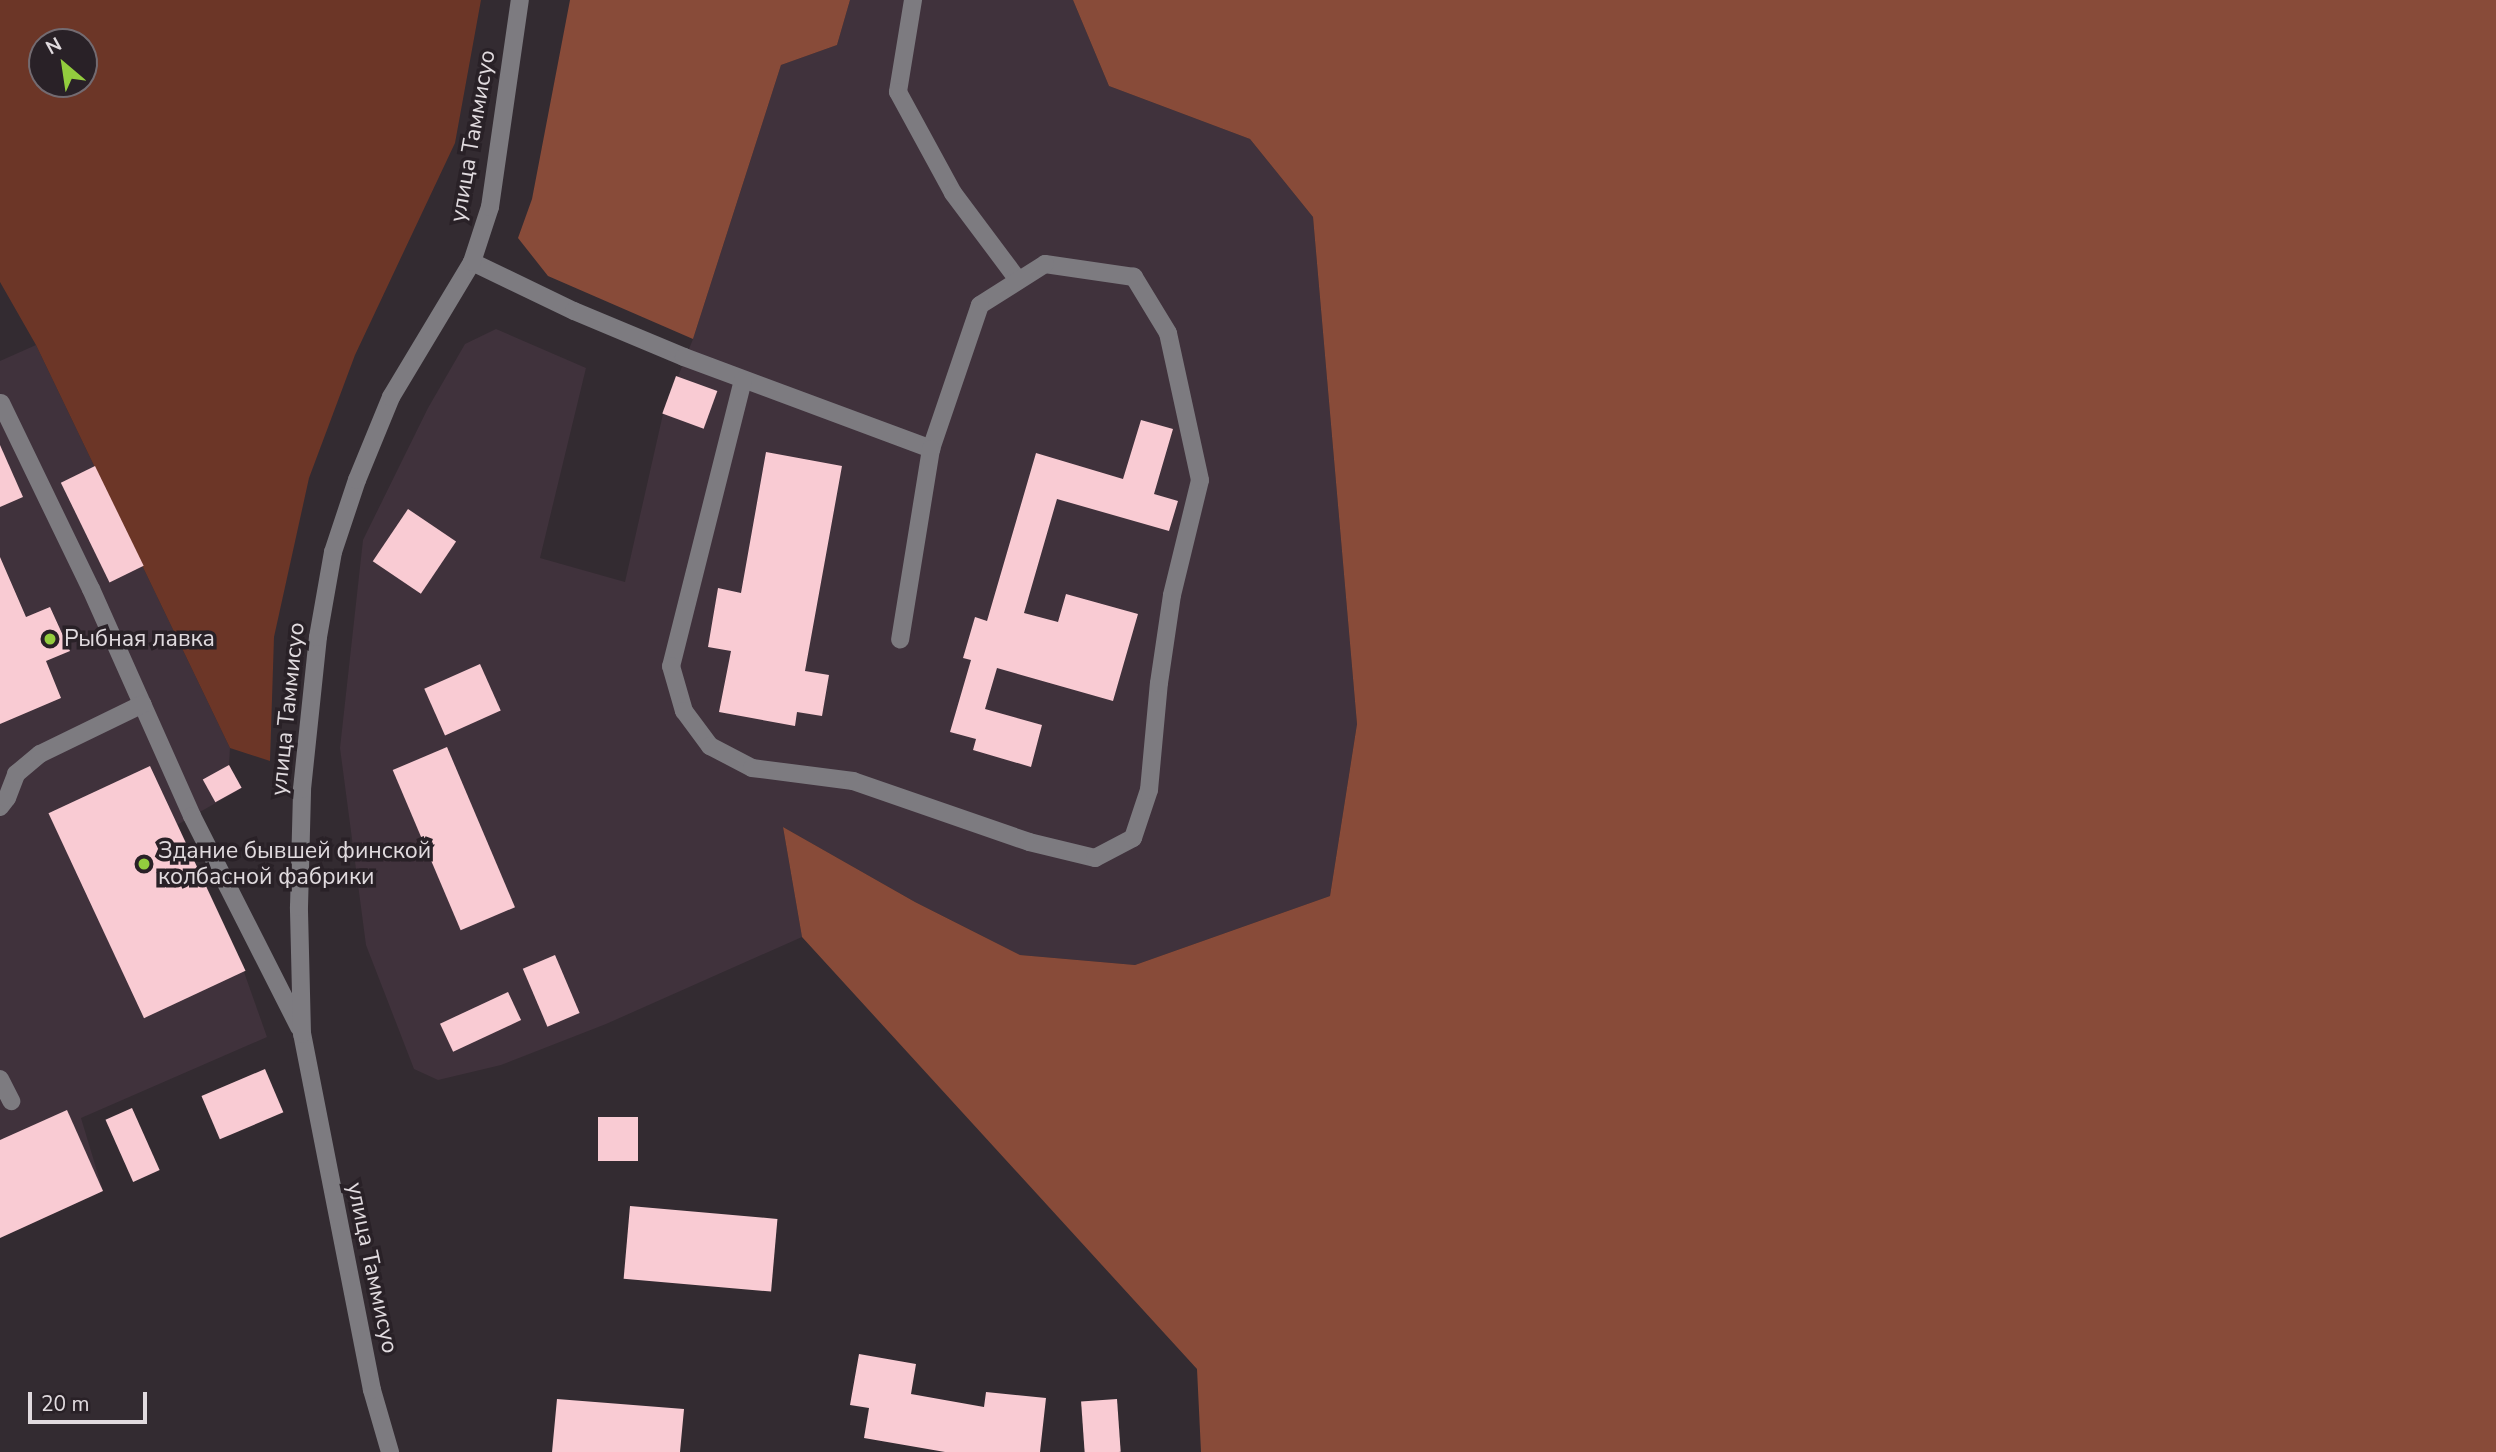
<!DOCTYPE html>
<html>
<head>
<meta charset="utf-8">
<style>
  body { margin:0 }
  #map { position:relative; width:2496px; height:1452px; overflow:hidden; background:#332b31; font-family:"Nunito Sans",sans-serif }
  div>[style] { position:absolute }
  .built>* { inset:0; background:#40323c }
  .green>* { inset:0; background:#6c3627 }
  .forest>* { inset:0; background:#884b39 }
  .building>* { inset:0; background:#f9cbd3; transform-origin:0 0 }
  .minor>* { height:18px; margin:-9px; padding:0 9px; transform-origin:9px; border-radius:9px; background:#7d7b80 }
  .dots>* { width:19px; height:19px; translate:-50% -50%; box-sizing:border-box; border:4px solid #292127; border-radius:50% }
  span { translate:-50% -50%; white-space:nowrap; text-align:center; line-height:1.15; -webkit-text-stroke:7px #292127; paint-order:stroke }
  .street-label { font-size:23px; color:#e1dbdf }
  .poi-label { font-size:23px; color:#e1dbdf }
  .left { translate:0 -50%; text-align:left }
  .north { position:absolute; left:28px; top:28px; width:70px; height:70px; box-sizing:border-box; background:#292127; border:2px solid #736b71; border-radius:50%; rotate:331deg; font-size:19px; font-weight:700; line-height:28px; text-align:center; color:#e1dbdf }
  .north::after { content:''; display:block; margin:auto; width:24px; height:32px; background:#93cd3e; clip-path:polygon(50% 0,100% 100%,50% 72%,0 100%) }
  .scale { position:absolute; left:28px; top:1392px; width:119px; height:32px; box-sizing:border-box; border:4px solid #e1dbdf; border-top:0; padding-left:9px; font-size:21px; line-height:24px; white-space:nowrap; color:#e1dbdf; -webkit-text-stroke:5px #292127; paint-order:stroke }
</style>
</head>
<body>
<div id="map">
  <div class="built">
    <div style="clip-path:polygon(850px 0,1073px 0,1109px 86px,1250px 139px,1313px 217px,1357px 724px,1330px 896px,1135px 965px,1020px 955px,915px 902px,783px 827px,802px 937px,606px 1024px,501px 1065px,438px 1080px,414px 1069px,366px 945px,340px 748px,363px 540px,428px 408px,465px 344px,496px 329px,586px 368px,540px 558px,625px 582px,663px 414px,693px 339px,781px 65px,837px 45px)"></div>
    <div style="clip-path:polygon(36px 345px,230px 748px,229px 765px,242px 788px,177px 825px,244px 972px,267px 1037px,81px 1118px,103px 1191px,0 1238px,0 361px)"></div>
  </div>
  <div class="green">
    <div style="clip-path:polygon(evenodd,0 0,481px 0,455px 143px,355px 355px,309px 478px,274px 637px,270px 761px,230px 748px,36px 345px,0 282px,0 0,42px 42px,84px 42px,84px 84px,42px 84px,42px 42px)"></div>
  </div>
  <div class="forest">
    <div style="clip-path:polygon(570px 0,850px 0,837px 45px,781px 65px,693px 339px,548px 276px,518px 238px,532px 199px)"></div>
    <div style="clip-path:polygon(1073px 0,2496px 0,2496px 1452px,1201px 1452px,1197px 1369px,802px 937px,783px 827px,915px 902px,1020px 955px,1135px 965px,1330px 896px,1357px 724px,1313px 217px,1250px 139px,1109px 86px)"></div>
  </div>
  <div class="building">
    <div style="left:676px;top:376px;width:44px;height:40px;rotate:20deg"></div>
    <div style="clip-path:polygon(1141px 420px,1173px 429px,1154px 494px,1178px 501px,1169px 531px,1057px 499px,1024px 613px,1058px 622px,1066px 594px,1138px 614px,1113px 701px,997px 668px,985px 709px,1042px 725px,1031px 767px,973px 750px,976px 739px,950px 732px,971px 660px,963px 658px,975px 617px,987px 621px,1036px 453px,1123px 479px)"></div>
    <div style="clip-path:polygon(0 445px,23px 497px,0 507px)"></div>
    <div style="clip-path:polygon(766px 452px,842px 466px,805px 671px,829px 675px,822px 716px,797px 712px,795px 726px,719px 712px,731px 651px,708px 647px,718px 588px,741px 593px)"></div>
    <div style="left:95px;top:466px;width:111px;height:38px;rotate:64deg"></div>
    <div style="left:408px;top:509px;width:58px;height:63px;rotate:34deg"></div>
    <div style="clip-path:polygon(0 557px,26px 617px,50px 607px,70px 651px,46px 661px,61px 698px,0 724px)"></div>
    <div style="left:480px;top:664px;width:51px;height:61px;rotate:66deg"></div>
    <div style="left:447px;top:747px;width:174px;height:59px;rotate:67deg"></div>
    <div style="left:229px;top:765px;width:26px;height:30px;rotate:61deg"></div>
    <div style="left:150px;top:766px;width:226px;height:112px;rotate:65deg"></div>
    <div style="left:555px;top:955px;width:63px;height:35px;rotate:67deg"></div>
    <div style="left:508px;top:992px;width:31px;height:75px;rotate:65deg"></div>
    <div style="left:265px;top:1069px;width:47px;height:69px;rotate:67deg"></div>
    <div style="left:132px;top:1108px;width:68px;height:29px;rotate:66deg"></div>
    <div style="clip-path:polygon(67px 1110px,103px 1191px,0 1238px,0 1140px)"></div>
    <div style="left:638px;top:1117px;width:44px;height:40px;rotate:90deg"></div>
    <div style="left:630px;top:1206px;width:148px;height:73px;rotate:5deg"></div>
    <div style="clip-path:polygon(859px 1354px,916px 1364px,911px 1394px,984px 1407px,986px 1392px,1046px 1398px,1040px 1452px,945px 1452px,864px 1438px,869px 1408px,850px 1405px)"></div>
    <div style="clip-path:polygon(557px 1399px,684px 1409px,680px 1452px,552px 1452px)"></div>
    <div style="left:1117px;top:1399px;width:53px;height:36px;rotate:86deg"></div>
  </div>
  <div class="minor">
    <div style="left:913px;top:0;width:93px;rotate:99.3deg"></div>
    <div style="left:898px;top:92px;width:115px;rotate:61.4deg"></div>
    <div style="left:953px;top:193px;width:109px;rotate:53.2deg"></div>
    <div style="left:472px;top:262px;width:113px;rotate:25.7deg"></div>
    <div style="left:574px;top:311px;width:119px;rotate:22.7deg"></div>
    <div style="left:684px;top:357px;width:264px;rotate:20.4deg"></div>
    <div style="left:743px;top:380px;width:295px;rotate:104.1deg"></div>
    <div style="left:671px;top:666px;width:47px;rotate:73.9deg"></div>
    <div style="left:684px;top:711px;width:44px;rotate:53.4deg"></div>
    <div style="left:710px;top:746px;width:47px;rotate:27.6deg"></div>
    <div style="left:752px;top:768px;width:102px;rotate:7.3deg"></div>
    <div style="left:853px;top:781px;width:186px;rotate:19.1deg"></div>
    <div style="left:1029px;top:842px;width:68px;rotate:13.6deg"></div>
    <div style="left:1095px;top:858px;width:43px;rotate:-27.8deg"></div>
    <div style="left:1133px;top:838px;width:51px;rotate:-71.6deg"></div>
    <div style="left:1149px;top:790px;width:107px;rotate:-84.7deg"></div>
    <div style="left:1159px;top:683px;width:89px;rotate:-81.6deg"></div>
    <div style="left:1172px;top:595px;width:118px;rotate:-76.3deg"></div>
    <div style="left:1200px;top:480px;width:150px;rotate:-102.3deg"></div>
    <div style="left:1168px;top:333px;width:66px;rotate:-121.3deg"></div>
    <div style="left:1134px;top:277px;width:90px;rotate:-171.7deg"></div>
    <div style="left:1045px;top:264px;width:77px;rotate:147.8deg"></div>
    <div style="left:980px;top:305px;width:152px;rotate:108.8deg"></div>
    <div style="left:931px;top:449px;width:193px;rotate:99.2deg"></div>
    <div style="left:1px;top:403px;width:207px;rotate:64.2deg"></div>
    <div style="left:91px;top:589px;width:248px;rotate:66deg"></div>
    <div style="left:192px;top:816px;width:237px;rotate:63.1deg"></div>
    <div style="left:0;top:807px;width:11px;rotate:-52deg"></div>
    <div style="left:7px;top:798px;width:26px;rotate:-69deg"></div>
    <div style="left:16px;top:774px;width:31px;rotate:-40deg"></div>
    <div style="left:40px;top:754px;width:114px;rotate:-25.9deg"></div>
    <div style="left:0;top:1079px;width:25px;rotate:63deg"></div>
    <div style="left:390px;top:1452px;width:65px;rotate:-106.2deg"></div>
    <div style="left:372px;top:1390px;width:363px;rotate:-101.1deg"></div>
    <div style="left:302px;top:1034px;width:127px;rotate:-91.4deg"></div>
    <div style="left:299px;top:907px;width:118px;rotate:-88.5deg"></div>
    <div style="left:302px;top:789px;width:153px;rotate:-84deg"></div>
    <div style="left:318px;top:637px;width:86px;rotate:-80deg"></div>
    <div style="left:333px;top:552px;width:76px;rotate:-71.6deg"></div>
    <div style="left:357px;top:480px;width:90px;rotate:-67.7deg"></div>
    <div style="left:391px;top:397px;width:157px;rotate:-59deg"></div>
    <div style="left:472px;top:262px;width:58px;rotate:-71.9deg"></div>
    <div style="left:490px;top:207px;width:209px;rotate:-81.8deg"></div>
  </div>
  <div class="dots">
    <div style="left:50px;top:639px;background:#93cd3e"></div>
    <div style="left:144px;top:864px;background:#93cd3e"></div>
  </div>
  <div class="street-label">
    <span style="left:473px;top:136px;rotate:-80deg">улица Таммисуо</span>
    <span style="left:288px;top:709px;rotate:-84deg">улица Таммисуо</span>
    <span style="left:372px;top:1268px;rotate:78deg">улица Таммисуо</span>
  </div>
  <div class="poi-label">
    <span class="left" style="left:64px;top:639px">Рыбная лавка</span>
    <span class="left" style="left:158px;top:864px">Здание бывшей финской<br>колбасной фабрики</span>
  </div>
  <div class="north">N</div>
  <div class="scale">20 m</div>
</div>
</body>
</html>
